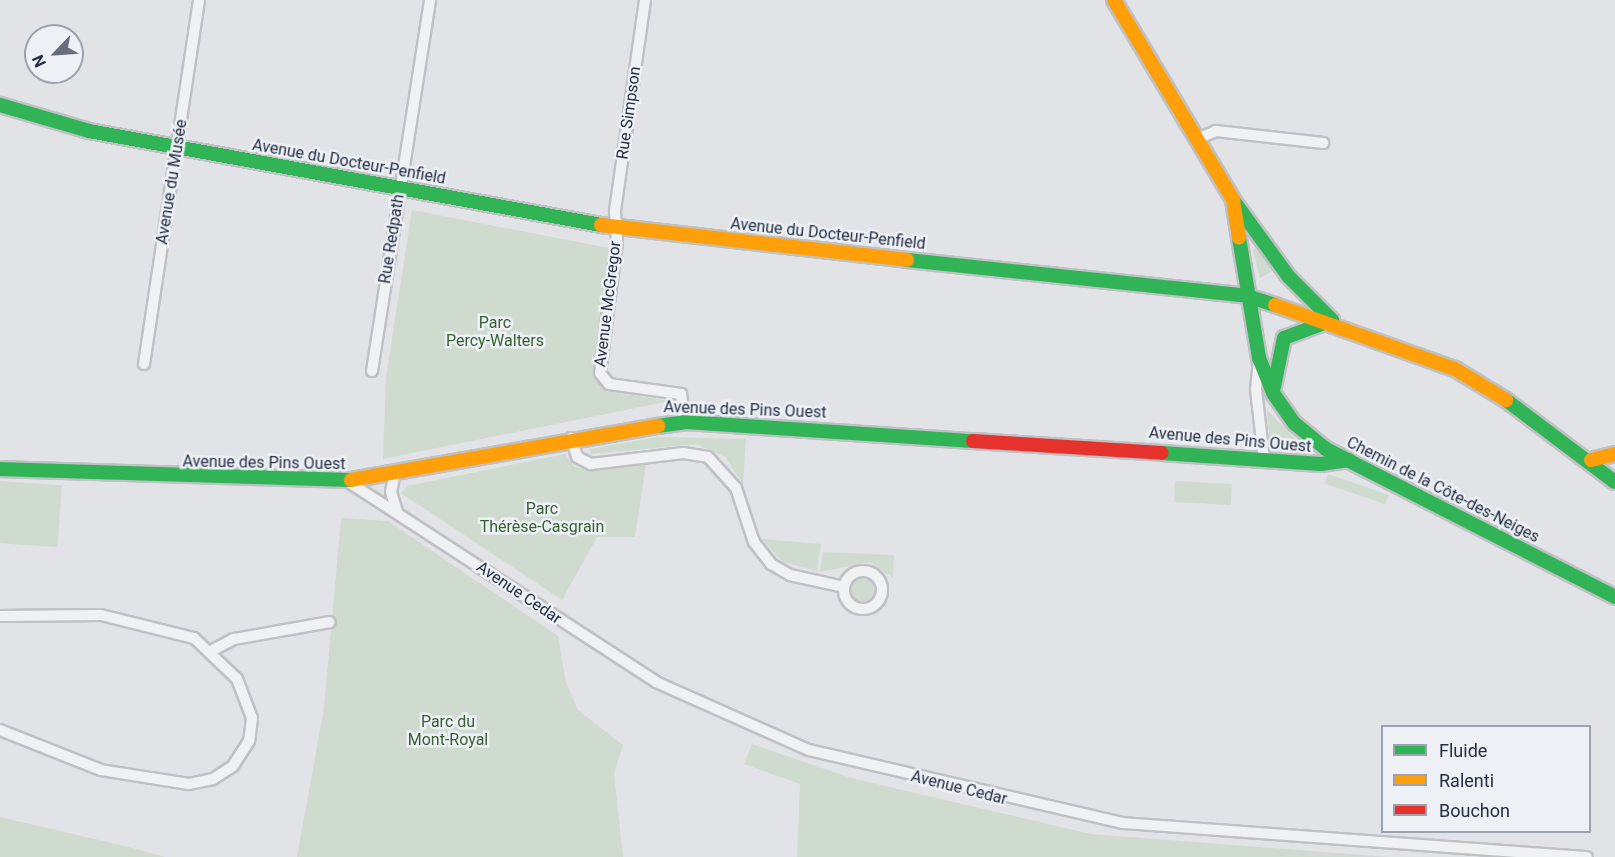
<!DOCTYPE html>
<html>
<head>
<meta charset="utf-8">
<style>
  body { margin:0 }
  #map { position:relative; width:1615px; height:857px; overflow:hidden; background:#e1e3e6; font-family:Roboto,sans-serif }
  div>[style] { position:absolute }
  .green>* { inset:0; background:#d0dbd0; transform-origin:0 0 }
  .round { border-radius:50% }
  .roads { filter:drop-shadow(2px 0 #bfc1c4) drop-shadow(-2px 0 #bfc1c4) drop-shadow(0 2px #bfc1c4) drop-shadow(0 -2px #bfc1c4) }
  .street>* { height:10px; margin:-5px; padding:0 5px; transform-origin:5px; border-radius:5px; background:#f0f1f3 }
  .street>.ring { margin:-5px; padding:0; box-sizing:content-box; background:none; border:10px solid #f0f1f3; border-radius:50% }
  .fast>* { height:14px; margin:-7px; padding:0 7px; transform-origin:7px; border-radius:7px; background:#30b455 }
  .slow>* { height:14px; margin:-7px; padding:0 7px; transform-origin:7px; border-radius:7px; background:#ff9f0a }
  .jam>* { height:14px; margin:-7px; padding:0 7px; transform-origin:7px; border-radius:7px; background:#e5322d }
  span { translate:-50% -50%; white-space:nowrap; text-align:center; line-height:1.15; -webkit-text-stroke:5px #edf1f6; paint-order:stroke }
  .street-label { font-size:16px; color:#252e42 }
  .park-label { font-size:16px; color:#385f31 }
  .legend { position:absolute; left:1381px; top:725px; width:210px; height:108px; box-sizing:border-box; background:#edf1f6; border:2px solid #9da3ae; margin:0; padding:8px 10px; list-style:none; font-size:18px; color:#252e42 }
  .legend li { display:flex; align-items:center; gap:12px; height:30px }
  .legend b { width:30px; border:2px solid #9da3ae }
  .north { position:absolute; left:24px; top:24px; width:60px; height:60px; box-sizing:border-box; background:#edf1f6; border:2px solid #9da3ae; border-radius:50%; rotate:245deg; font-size:16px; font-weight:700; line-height:24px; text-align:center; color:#252e42 }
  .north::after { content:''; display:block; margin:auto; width:21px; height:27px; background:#676d7b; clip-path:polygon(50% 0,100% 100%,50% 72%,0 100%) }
</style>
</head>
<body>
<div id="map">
  <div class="green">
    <div style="clip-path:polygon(412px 210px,609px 248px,594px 378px,606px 391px,670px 401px,383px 459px,386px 377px)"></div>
    <div style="clip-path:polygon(1259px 245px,1274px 270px,1260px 278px,1253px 250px)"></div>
    <div style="clip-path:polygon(1267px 410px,1307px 451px,1306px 455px,1270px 447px)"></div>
    <div style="clip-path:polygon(658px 437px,746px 439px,743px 484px,725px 457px,697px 444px,591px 454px,590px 449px)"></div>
    <div style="clip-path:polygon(565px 454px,575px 467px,588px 470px,646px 464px,635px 537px,597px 537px,562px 600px,401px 493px,407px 486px)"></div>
    <div style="left:1328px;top:474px;width:64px;height:10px;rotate:19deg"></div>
    <div style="left:0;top:481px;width:62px;height:62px;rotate:4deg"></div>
    <div style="left:1175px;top:481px;width:57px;height:21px;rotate:3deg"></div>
    <div style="clip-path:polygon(341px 518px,388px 521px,558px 636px,566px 682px,578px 710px,623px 745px,614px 774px,623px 857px,297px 857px,324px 708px)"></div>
    <div style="clip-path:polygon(762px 539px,821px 544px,817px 571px,783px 562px)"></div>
    <div style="clip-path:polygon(823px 552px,894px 555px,893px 578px,870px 562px,820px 572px)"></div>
    <div class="round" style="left:851px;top:578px;width:24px;height:24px"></div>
    <div style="clip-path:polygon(752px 744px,851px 778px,1091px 834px,1389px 857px,797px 857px,800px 784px,744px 764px)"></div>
    <div style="clip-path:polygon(0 817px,129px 847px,165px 857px,0 857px)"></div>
  </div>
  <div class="roads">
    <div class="street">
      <div style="left:645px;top:0;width:214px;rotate:98.1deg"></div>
      <div style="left:615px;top:212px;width:30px;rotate:86deg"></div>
      <div style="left:617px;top:242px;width:132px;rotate:97.4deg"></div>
      <div style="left:600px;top:373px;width:14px;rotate:51deg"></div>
      <div style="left:609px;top:384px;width:73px;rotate:7.9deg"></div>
      <div style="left:681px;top:394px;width:28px;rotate:82deg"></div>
      <div style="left:1197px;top:139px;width:21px;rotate:-23deg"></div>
      <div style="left:1216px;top:131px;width:108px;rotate:6.4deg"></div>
      <div style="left:1259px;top:361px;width:28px;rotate:96deg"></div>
      <div style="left:1256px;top:389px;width:71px;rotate:83.6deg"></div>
      <div style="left:144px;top:364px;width:368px;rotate:-81.4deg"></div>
      <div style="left:372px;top:371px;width:376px;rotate:-81.1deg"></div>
      <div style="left:571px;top:438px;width:20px;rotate:72deg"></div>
      <div style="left:577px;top:457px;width:16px;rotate:27deg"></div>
      <div style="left:591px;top:464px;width:93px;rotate:-6.8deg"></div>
      <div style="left:683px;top:453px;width:25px;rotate:9deg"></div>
      <div style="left:708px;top:457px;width:42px;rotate:47.9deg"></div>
      <div style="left:736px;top:488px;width:57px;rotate:71.6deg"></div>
      <div style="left:754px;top:542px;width:28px;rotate:52deg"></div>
      <div style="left:771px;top:564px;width:22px;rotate:30deg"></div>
      <div style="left:790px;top:575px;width:55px;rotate:12.5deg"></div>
      <div style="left:395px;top:473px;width:19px;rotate:102deg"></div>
      <div style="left:391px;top:492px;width:21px;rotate:73deg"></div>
      <div style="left:347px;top:481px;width:369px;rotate:33deg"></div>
      <div style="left:656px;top:682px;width:167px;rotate:24deg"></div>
      <div style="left:809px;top:750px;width:322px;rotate:13.1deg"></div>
      <div style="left:1123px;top:823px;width:465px;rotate:4.2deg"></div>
      <div class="ring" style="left:844px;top:571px;width:28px;height:28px"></div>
      <div style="left:0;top:616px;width:101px;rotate:-0.6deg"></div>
      <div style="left:101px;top:615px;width:96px;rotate:13.9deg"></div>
      <div style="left:194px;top:638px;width:59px;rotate:43.6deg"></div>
      <div style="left:237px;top:679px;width:42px;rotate:69deg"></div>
      <div style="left:252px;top:718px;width:23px;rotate:97deg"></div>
      <div style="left:249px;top:741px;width:30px;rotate:123deg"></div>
      <div style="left:233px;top:766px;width:24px;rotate:147deg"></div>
      <div style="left:213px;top:779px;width:25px;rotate:168deg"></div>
      <div style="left:189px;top:784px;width:89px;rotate:-171deg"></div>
      <div style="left:101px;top:770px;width:109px;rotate:-158.4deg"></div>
      <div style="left:213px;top:650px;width:24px;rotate:-28deg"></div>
      <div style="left:234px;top:639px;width:97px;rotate:-10deg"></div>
    </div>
    <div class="fast">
      <div style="left:0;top:105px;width:93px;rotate:16.3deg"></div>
      <div style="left:89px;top:131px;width:521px;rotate:10.4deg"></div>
      <div style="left:1233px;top:200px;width:95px;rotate:54deg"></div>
      <div style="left:1289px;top:277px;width:61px;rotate:45deg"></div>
      <div style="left:1239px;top:238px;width:122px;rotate:80.5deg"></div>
      <div style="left:1259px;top:358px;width:38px;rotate:68deg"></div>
      <div style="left:1273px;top:393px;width:37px;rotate:55deg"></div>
      <div style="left:1294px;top:423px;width:41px;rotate:39.1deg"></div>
      <div style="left:1326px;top:449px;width:325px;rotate:27.1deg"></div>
      <div style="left:907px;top:260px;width:342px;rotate:6deg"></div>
      <div style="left:1247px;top:296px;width:29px;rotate:18deg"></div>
      <div style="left:1273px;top:391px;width:54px;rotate:-78.3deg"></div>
      <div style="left:1284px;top:338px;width:46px;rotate:-20.4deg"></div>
      <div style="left:1506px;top:400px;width:136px;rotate:37deg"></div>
      <div style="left:658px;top:426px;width:27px;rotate:-8deg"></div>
      <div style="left:685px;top:422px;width:289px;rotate:3.8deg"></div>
      <div style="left:1162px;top:453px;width:159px;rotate:4deg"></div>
      <div style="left:1321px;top:464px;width:28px;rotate:-8deg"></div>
      <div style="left:0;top:469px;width:351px;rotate:1.8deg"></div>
    </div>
    <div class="slow">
      <div style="left:1114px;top:0;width:233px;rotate:59.2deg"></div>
      <div style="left:1233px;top:200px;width:38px;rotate:81deg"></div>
      <div style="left:601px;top:225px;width:308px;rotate:6.5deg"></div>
      <div style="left:1275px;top:305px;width:191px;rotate:19.6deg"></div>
      <div style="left:1455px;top:369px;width:60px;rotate:31.3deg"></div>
      <div style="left:1591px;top:460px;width:25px;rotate:-14deg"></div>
      <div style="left:351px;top:480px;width:312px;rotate:-10deg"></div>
    </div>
    <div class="jam">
      <div style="left:973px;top:441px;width:189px;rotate:3.6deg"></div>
    </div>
  </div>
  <div class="street-label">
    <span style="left:629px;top:113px;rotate:-82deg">Rue Simpson</span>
    <span style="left:349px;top:162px;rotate:10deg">Avenue du Docteur-Penfield</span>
    <span style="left:172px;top:182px;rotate:-81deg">Avenue du Musée</span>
    <span style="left:828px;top:234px;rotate:6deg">Avenue du Docteur-Penfield</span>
    <span style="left:392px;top:239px;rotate:-81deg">Rue Redpath</span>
    <span style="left:608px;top:304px;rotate:-83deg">Avenue McGregor</span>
    <span style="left:745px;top:410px;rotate:2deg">Avenue des Pins Ouest</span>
    <span style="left:1230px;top:440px;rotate:5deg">Avenue des Pins Ouest</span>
    <span style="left:264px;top:463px;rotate:1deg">Avenue des Pins Ouest</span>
    <span style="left:1443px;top:490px;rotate:27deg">Chemin de la Côte-des-Neiges</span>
    <span style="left:519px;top:593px;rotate:34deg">Avenue Cedar</span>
    <span style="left:959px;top:788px;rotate:14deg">Avenue Cedar</span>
  </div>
  <div class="park-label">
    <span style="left:495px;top:332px">Parc<br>Percy-Walters</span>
    <span style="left:542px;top:518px">Parc<br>Thérèse-Casgrain</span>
    <span style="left:448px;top:731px">Parc du<br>Mont-Royal</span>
  </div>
  <ul class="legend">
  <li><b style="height:8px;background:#30b455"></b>Fluide</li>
  <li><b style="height:8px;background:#ff9f0a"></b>Ralenti</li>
  <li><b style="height:8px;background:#e5322d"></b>Bouchon</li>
  </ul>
  <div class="north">N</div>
</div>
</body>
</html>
